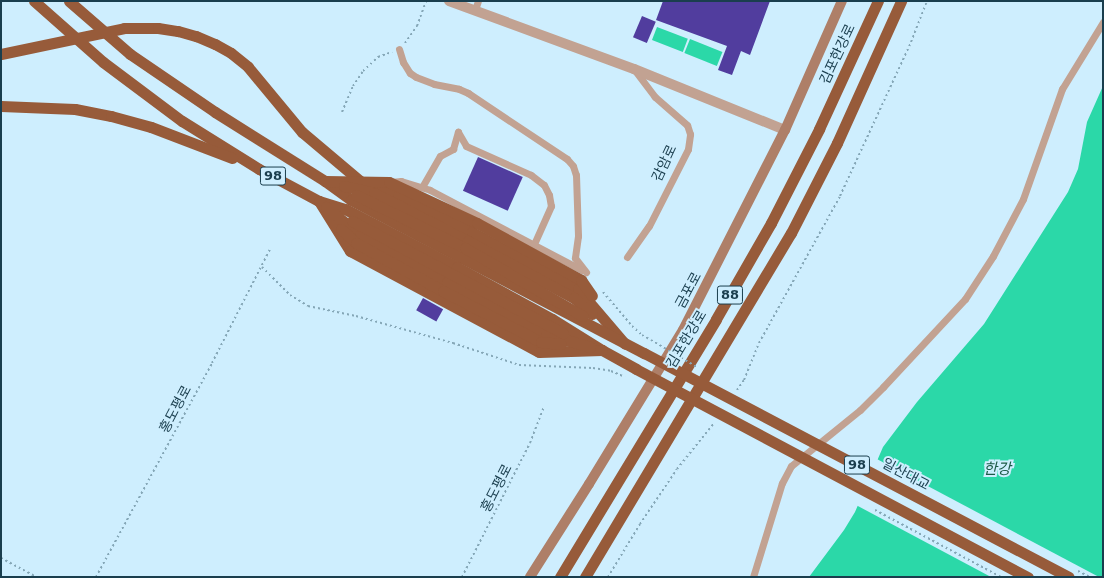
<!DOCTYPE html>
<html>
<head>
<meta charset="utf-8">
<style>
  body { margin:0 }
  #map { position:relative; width:1104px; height:578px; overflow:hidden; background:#ceeefe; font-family:"DejaVu Sans","Noto Sans KR",sans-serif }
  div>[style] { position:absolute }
  .water>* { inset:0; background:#2bd8a8; transform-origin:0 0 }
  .pier>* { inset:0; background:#ceeefe }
  .building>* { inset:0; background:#513d9e; transform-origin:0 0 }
  .path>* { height:2px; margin-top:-1px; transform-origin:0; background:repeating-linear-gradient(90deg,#85a7b7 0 2px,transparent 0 5px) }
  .service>* { height:7px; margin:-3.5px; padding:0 3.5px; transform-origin:3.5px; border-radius:3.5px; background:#c2a292 }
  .minor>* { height:10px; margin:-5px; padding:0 5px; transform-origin:5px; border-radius:5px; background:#c2a292 }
  .secondary>* { height:10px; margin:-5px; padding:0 5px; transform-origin:5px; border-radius:5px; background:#ae7f68 }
  .trunk>* { height:11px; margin:-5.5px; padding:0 5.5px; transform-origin:5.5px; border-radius:5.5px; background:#975b3a }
  .path-bridge>* { height:2px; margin-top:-1px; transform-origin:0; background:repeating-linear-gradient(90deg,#85a7b7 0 2px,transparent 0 5px) }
  .trunk-bridge>* { height:11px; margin:-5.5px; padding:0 5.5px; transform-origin:5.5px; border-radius:5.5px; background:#975b3a }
  span { translate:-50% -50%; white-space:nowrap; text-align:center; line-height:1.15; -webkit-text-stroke:4px #ceeefe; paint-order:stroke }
  .shield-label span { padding:1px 3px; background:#ceeefe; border:1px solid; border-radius:3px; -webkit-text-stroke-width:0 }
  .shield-label { font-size:13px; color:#1a3e4e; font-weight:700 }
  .street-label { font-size:14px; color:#1a3e4e }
  .water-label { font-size:15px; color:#1c5b47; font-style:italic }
  .frame { position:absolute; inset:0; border:2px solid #1a3e4e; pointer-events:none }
</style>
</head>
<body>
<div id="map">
  <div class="water">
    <div style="left:657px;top:27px;width:33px;height:14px;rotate:21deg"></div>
    <div style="left:690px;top:39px;width:35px;height:15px;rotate:22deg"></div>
    <div style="clip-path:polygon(1103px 86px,1103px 577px,809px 577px,844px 530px,855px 512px,883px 447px,917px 402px,984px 324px,1068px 192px,1078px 169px,1087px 122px)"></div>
  </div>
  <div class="pier">
    <div style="clip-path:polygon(875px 458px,1099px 577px,991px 577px,856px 505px)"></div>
  </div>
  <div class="building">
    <div style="clip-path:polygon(663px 1px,770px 1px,750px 55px,741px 51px,732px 75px,718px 70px,727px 46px,656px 20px)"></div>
    <div style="left:642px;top:16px;width:15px;height:23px;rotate:23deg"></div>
    <div style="left:478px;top:157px;width:49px;height:37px;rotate:24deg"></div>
    <div style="left:423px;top:298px;width:23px;height:14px;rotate:29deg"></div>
  </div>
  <div class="path">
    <div style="left:405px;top:43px;width:21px;rotate:-55deg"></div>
    <div style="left:417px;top:26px;width:27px;rotate:-70deg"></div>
    <div style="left:342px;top:112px;width:28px;rotate:-67deg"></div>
    <div style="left:353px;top:86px;width:18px;rotate:-56deg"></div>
    <div style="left:363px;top:71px;width:21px;rotate:-43deg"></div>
    <div style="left:378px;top:57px;width:15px;rotate:-20deg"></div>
    <div style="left:262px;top:267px;width:40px;rotate:45deg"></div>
    <div style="left:290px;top:295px;width:21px;rotate:31deg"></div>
    <div style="left:308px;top:306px;width:49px;rotate:11.8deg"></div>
    <div style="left:356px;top:316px;width:101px;rotate:15.6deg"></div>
    <div style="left:453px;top:343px;width:70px;rotate:18.4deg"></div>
    <div style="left:519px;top:365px;width:74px;rotate:2.3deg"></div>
    <div style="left:593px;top:368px;width:18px;rotate:9deg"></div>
    <div style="left:611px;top:371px;width:15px;rotate:23deg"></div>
    <div style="left:603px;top:292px;width:45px;rotate:49.5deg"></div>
    <div style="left:632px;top:326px;width:13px;rotate:42deg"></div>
    <div style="left:642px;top:335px;width:10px;rotate:29deg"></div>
    <div style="left:737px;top:390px;width:12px;rotate:-55deg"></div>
    <div style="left:744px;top:380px;width:40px;rotate:-68deg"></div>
    <div style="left:759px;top:343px;width:168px;rotate:-61.1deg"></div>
    <div style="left:840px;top:196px;width:170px;rotate:-65.2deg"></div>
    <div style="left:911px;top:42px;width:44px;rotate:-68.7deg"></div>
    <div style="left:1px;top:558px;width:40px;rotate:28deg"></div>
    <div style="left:96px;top:577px;width:243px;rotate:-61.5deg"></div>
    <div style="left:212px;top:363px;width:128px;rotate:-63deg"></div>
    <div style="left:462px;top:577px;width:150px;rotate:-63.1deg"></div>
    <div style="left:530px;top:443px;width:39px;rotate:-69deg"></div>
    <div style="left:608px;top:577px;width:62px;rotate:-58.9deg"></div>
    <div style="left:640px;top:524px;width:66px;rotate:-56.1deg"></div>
    <div style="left:677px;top:469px;width:59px;rotate:-51.2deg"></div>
  </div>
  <div class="service">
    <div style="left:475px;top:10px;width:9px;rotate:-72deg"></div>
    <div style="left:399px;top:49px;width:14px;rotate:73deg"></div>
    <div style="left:403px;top:62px;width:13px;rotate:58deg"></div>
    <div style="left:410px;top:73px;width:7px;rotate:34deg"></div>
    <div style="left:416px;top:77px;width:19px;rotate:21deg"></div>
    <div style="left:434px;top:84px;width:25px;rotate:11deg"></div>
    <div style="left:459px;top:89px;width:10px;rotate:24deg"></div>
    <div style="left:468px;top:93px;width:119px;rotate:33.7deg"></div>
    <div style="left:567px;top:159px;width:9px;rotate:49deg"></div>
    <div style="left:573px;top:166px;width:9px;rotate:72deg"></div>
    <div style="left:576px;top:175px;width:61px;rotate:88.1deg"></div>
    <div style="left:578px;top:236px;width:22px;rotate:98deg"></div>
    <div style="left:575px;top:258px;width:18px;rotate:52deg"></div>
    <div style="left:391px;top:182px;width:10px;rotate:-6deg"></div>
    <div style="left:401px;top:181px;width:30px;rotate:17deg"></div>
    <div style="left:430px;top:190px;width:172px;rotate:27.8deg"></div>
    <div style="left:422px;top:187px;width:36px;rotate:-60deg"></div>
    <div style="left:440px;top:156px;width:15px;rotate:-28deg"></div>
    <div style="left:453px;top:149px;width:18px;rotate:-74deg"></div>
    <div style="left:458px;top:132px;width:16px;rotate:60deg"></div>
    <div style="left:466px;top:146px;width:71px;rotate:24deg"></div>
    <div style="left:531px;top:175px;width:16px;rotate:38deg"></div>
    <div style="left:544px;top:185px;width:11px;rotate:63deg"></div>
    <div style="left:549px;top:195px;width:11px;rotate:80deg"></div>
    <div style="left:551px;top:206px;width:42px;rotate:114.1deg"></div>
    <div style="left:627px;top:257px;width:38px;rotate:-55deg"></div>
    <div style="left:649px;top:226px;width:86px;rotate:-63.1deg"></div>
    <div style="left:688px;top:149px;width:15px;rotate:-82deg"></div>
    <div style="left:690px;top:134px;width:9px;rotate:-108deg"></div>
    <div style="left:687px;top:125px;width:43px;rotate:-138.8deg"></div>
    <div style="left:655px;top:97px;width:35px;rotate:-127deg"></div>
    <div style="left:753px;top:577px;width:98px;rotate:-72.9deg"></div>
    <div style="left:782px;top:483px;width:19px;rotate:-62deg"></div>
    <div style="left:791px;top:466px;width:89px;rotate:-39.1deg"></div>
    <div style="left:860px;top:410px;width:33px;rotate:-45deg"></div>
    <div style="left:883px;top:387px;width:120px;rotate:-47deg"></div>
    <div style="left:965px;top:299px;width:51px;rotate:-56.9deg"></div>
    <div style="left:993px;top:256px;width:64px;rotate:-62.2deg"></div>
    <div style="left:1023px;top:199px;width:117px;rotate:-70.5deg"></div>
    <div style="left:1062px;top:89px;width:79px;rotate:-58.5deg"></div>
  </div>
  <div class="minor">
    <div style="left:449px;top:1px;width:197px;rotate:20.2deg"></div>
    <div style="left:634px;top:69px;width:163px;rotate:22deg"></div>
  </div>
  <div class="secondary">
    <div style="left:530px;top:577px;width:110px;rotate:-57.6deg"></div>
    <div style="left:589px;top:484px;width:180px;rotate:-58.6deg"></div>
    <div style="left:683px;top:330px;width:225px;rotate:-63deg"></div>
    <div style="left:785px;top:130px;width:141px;rotate:-66.2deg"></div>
  </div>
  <div class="trunk">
    <div style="left:1px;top:54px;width:126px;rotate:-11.9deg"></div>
    <div style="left:124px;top:28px;width:34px"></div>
    <div style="left:158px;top:28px;width:20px;rotate:9deg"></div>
    <div style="left:178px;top:31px;width:19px;rotate:16deg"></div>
    <div style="left:196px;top:36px;width:21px;rotate:23deg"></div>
    <div style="left:215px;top:44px;width:18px;rotate:29deg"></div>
    <div style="left:231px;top:53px;width:22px;rotate:39deg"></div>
    <div style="left:248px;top:67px;width:85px;rotate:50.3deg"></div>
    <div style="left:302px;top:132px;width:76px;rotate:40.2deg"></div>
    <div style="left:360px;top:181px;width:41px;rotate:21.5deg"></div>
    <div style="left:398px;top:196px;width:82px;rotate:25.9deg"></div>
    <div style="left:472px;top:232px;width:120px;rotate:28.3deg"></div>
    <div style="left:578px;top:289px;width:72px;rotate:49.5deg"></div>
    <div style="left:130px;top:54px;width:103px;rotate:34.3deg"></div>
    <div style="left:215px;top:112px;width:130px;rotate:32.1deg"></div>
    <div style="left:325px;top:181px;width:32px;rotate:36deg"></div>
    <div style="left:351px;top:200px;width:331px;rotate:27.6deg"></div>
    <div style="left:103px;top:62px;width:99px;rotate:36.8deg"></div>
    <div style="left:182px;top:121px;width:91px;rotate:31.9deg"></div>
    <div style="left:259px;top:169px;width:68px;rotate:28.1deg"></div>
    <div style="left:319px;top:201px;width:27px;rotate:17deg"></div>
    <div style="left:345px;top:209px;width:126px;rotate:27.4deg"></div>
    <div style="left:457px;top:267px;width:108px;rotate:28.7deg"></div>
    <div style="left:552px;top:319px;width:59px;rotate:31.8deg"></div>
    <div style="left:602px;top:350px;width:39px;rotate:29deg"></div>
    <div style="left:1px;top:106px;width:74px;rotate:2.3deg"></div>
    <div style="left:75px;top:109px;width:37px;rotate:11deg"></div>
    <div style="left:111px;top:116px;width:41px;rotate:15.4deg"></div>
    <div style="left:151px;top:127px;width:87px;rotate:20.9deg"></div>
    <div style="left:325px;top:181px;width:64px;rotate:0.9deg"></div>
    <div style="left:389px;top:182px;width:97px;rotate:25deg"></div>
    <div style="left:477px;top:223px;width:119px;rotate:28.7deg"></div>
    <div style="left:581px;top:280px;width:19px;rotate:55deg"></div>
    <div style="left:344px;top:186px;width:31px;rotate:13deg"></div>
    <div style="left:374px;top:193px;width:106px;rotate:27.1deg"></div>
    <div style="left:468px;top:241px;width:120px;rotate:28.3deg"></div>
    <div style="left:574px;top:298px;width:24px;rotate:42deg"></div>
    <div style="left:356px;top:195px;width:121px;rotate:25.9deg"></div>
    <div style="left:465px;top:248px;width:136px;rotate:30deg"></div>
    <div style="left:319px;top:201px;width:59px;rotate:58.2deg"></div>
    <div style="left:350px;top:251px;width:214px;rotate:28.1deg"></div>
    <div style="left:539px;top:352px;width:63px;rotate:-1.8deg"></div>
    <div style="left:326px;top:207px;width:44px;rotate:39.5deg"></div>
    <div style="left:360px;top:235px;width:99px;rotate:28.4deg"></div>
    <div style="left:447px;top:282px;width:112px;rotate:27.7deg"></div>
    <div style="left:546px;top:334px;width:46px;rotate:16.5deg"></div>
    <div style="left:352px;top:221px;width:239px;rotate:28deg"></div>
    <div style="left:341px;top:229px;width:21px;rotate:43deg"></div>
    <div style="left:356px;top:243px;width:99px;rotate:28.9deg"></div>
    <div style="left:443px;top:291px;width:110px;rotate:27.5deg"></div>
    <div style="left:541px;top:342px;width:20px;rotate:6deg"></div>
    <div style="left:560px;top:577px;width:301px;rotate:-58.8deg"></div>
    <div style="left:716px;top:319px;width:111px;rotate:-60.2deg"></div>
    <div style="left:771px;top:223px;width:106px;rotate:-62.9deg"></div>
    <div style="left:819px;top:129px;width:141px;rotate:-65.3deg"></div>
    <div style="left:585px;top:577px;width:401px;rotate:-59.1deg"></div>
    <div style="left:791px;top:233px;width:101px;rotate:-62.9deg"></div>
    <div style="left:837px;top:143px;width:156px;rotate:-65.7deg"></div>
  </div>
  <div class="path-bridge">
    <div style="left:651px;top:340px;width:53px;rotate:30.4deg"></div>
    <div style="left:875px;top:510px;width:143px;rotate:28deg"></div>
    <div style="left:1078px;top:571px;width:13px;rotate:27deg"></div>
  </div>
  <div class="trunk-bridge">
    <div style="left:34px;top:1px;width:92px;rotate:41.5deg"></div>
    <div style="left:69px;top:1px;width:81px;rotate:41deg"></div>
    <div style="left:644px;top:353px;width:480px;rotate:27.8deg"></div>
    <div style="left:636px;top:369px;width:444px;rotate:28deg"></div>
  </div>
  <div class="shield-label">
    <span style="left:273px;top:176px">98</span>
    <span style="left:730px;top:295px">88</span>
    <span style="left:857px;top:465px">98</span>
  </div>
  <div class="street-label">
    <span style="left:837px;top:54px;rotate:-65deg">김포한강로</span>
    <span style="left:664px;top:163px;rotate:-65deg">감암로</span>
    <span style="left:688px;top:290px;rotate:-62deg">금포로</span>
    <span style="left:686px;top:339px;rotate:-59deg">김포한강로</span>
    <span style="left:175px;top:409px;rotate:-62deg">홍도평로</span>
    <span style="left:906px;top:474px;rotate:28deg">일산대교</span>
    <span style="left:496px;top:488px;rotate:-63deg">홍도평로</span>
  </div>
  <div class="water-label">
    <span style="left:997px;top:470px">한강</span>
  </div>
  <div class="frame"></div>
</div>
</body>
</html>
